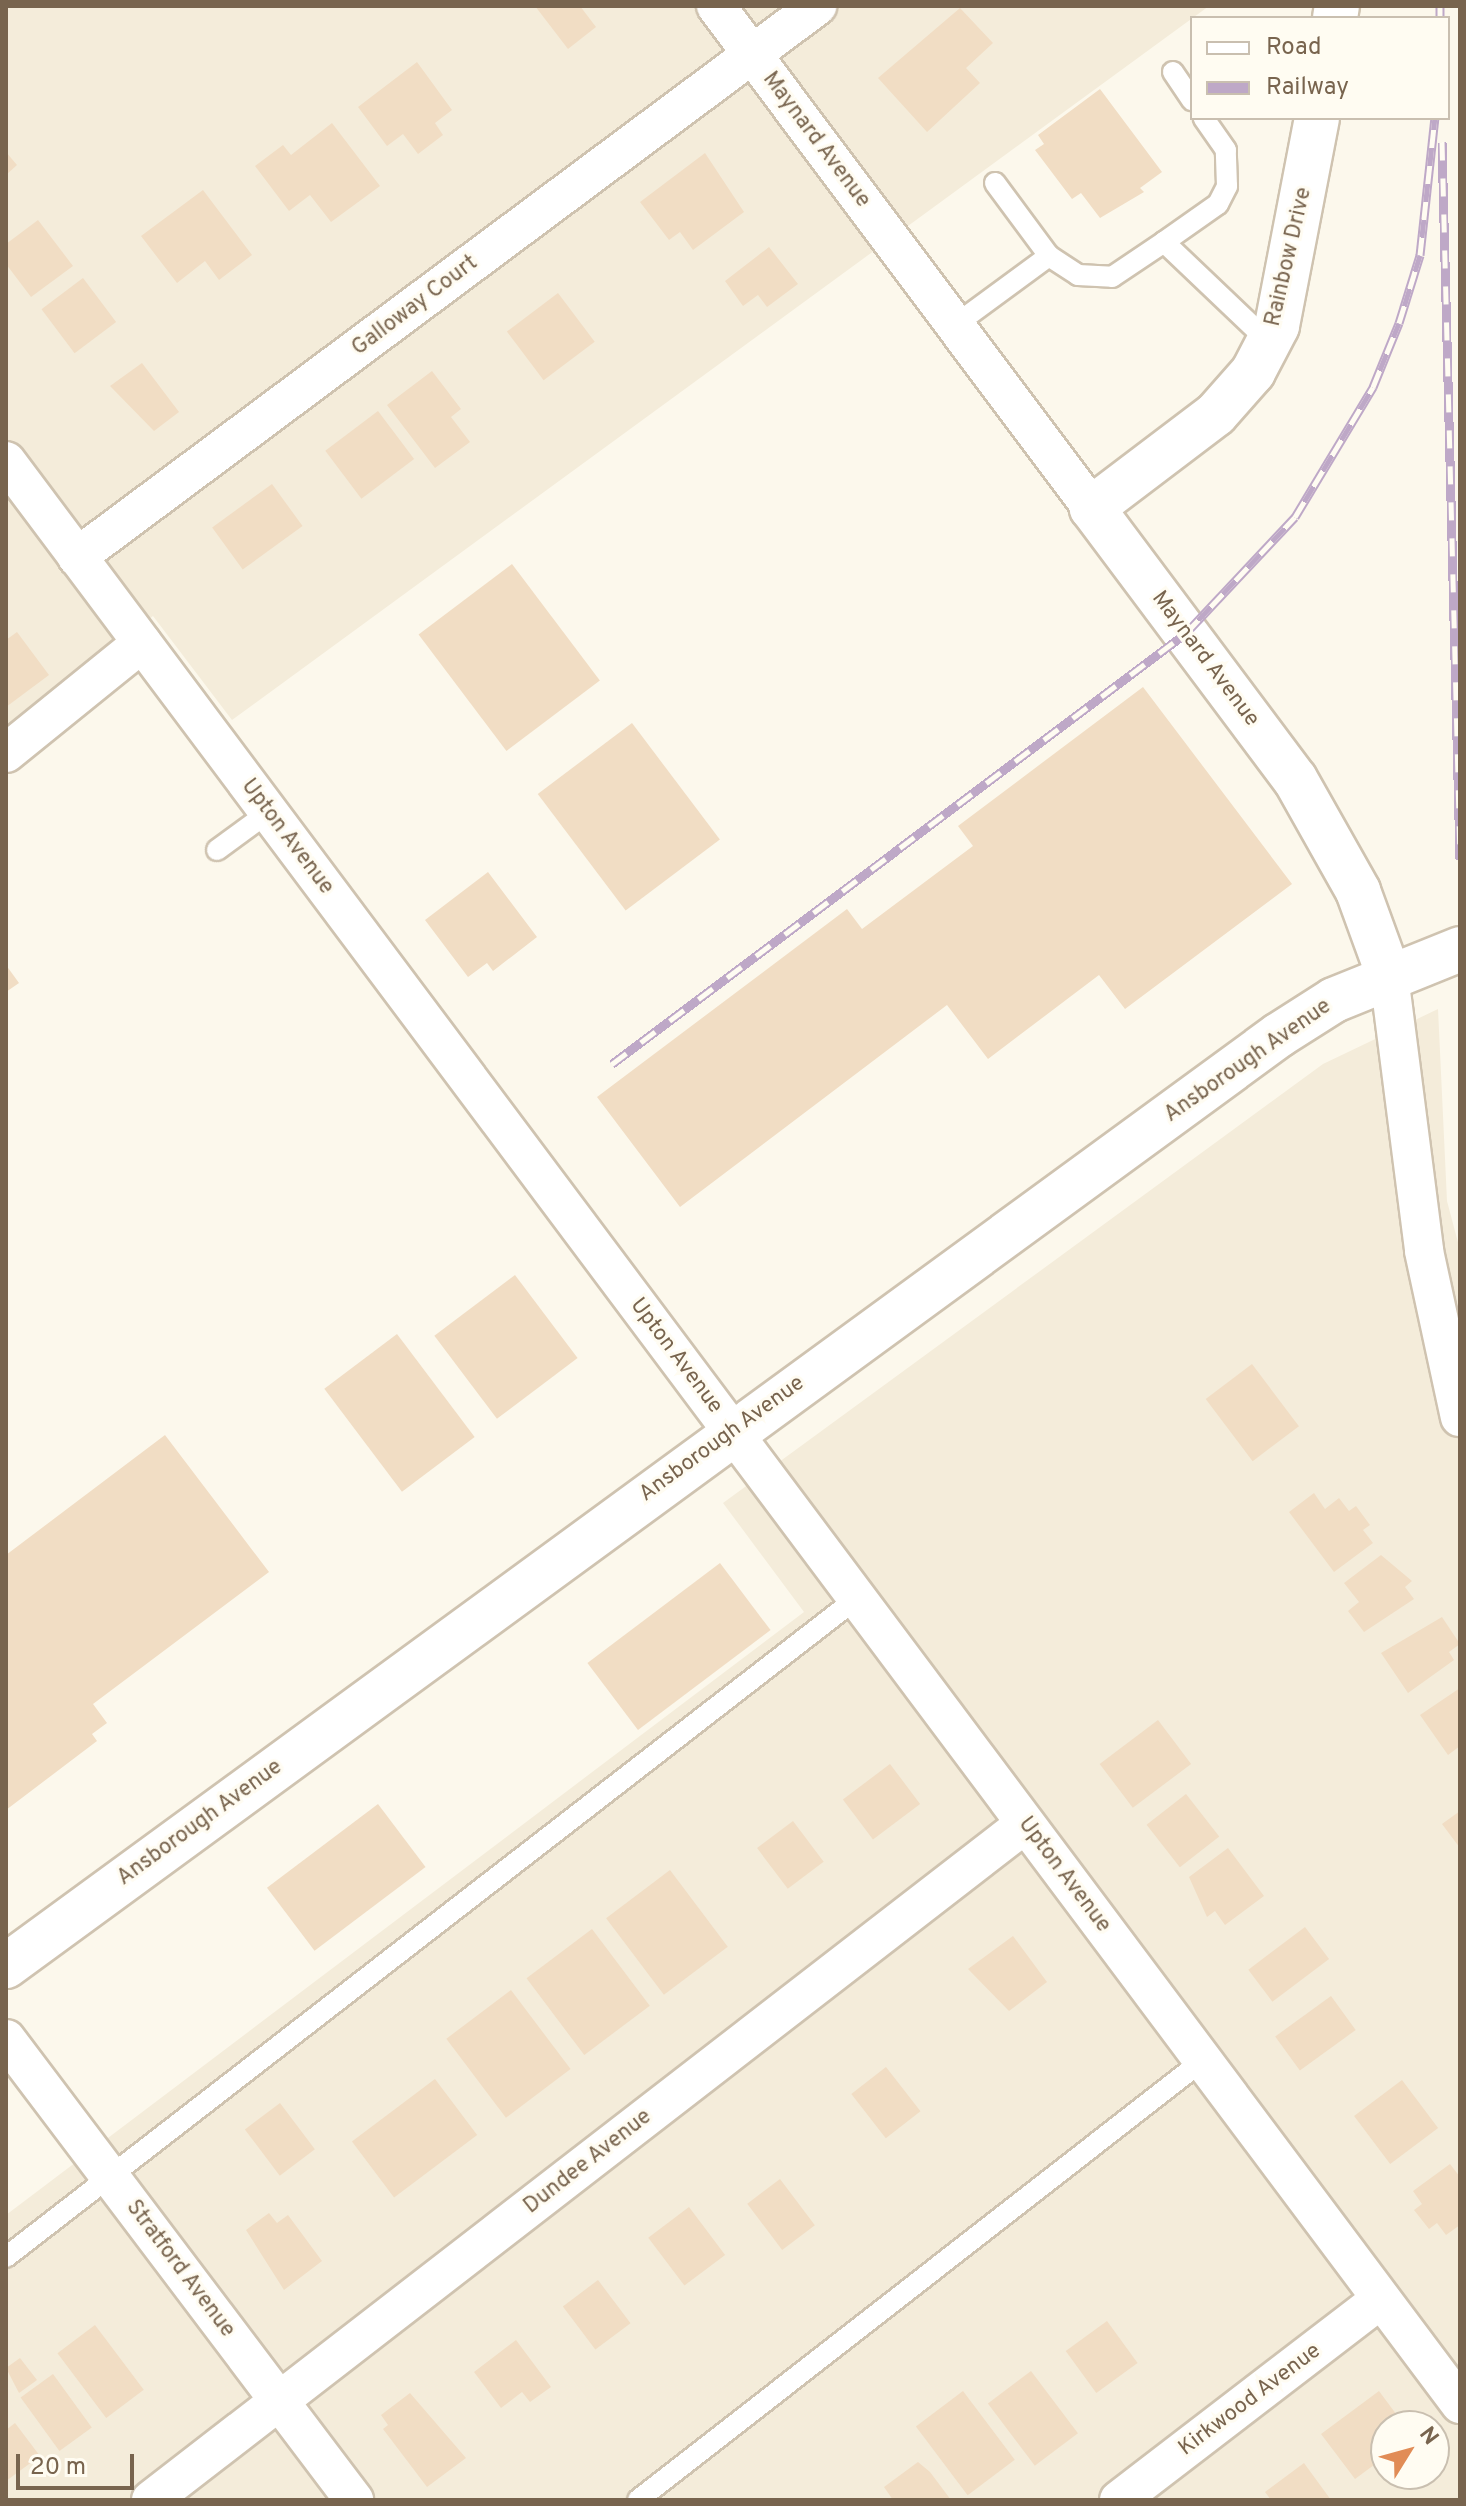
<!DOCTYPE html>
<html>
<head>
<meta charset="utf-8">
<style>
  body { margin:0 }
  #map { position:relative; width:1466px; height:2506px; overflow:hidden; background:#fcf8ec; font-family:Overpass,sans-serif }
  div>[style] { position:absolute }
  .residential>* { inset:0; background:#f4ecda }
  .building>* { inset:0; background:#f1ddc4; transform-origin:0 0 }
  .roads { filter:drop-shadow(2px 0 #cfc3b0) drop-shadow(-2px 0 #cfc3b0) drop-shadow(0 2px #cfc3b0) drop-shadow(0 -2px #cfc3b0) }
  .lane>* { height:20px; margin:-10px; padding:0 10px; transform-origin:10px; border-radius:10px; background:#fff }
  .street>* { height:38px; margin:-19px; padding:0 19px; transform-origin:19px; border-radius:19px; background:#fff }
  .secondary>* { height:44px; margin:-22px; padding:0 22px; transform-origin:22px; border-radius:22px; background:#fff }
  .rail>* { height:9px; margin-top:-4.5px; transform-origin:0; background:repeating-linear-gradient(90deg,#fffcf2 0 18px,#bea8c7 0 36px); box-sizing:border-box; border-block:2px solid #bea8c7 }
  span { translate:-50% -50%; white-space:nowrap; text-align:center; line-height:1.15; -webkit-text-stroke:6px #fffcf2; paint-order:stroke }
  .street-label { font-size:22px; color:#78644e }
  .frame { position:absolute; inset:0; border:8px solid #78644e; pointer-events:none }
  .legend { position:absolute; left:1190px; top:16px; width:260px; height:104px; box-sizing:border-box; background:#fffcf2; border:2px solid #c9bfb0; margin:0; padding:10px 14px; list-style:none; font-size:24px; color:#78644e }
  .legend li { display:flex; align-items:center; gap:16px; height:40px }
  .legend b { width:40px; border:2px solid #c9bfb0 }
  .north { position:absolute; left:1370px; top:2410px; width:80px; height:80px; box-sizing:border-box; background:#fffcf2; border:2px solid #c9bfb0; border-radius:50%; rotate:53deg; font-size:22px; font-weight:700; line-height:32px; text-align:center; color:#78644e }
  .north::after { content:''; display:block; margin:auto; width:28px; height:36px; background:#e18c56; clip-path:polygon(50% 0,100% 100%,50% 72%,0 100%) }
  .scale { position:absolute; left:16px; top:2454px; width:118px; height:36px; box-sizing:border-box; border:4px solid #78644e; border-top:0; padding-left:10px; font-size:24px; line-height:28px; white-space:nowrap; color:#78644e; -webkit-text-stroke:6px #fffcf2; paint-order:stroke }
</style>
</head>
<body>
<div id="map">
  <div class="residential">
    <div style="clip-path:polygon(6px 6px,1209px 6px,232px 720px,153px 616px,6px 734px)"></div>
    <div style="clip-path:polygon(evenodd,1438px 1009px,1447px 1201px,1460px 1250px,1460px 2500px,6px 2500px,6px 2215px,804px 1612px,723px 1503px,1323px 1064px,1438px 1009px,1386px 2426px,1434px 2426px,1434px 2474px,1386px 2474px,1386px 2426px)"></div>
  </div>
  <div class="building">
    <div style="clip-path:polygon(535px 6px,580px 6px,596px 27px,568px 49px)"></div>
    <div style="clip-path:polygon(960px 8px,993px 43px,966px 68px,980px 83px,927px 132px,878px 78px)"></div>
    <div style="clip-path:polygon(417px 62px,452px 110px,435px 123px,443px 135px,418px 154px,403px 134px,387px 146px,358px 107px)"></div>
    <div style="clip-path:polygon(1100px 89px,1162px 172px,1140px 188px,1144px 192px,1100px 218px,1081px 193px,1072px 199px,1035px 150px,1044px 144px,1038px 135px)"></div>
    <div style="clip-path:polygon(332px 123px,380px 186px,331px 222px,310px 195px,289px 211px,255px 166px,283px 145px,291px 155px)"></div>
    <div style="clip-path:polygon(6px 152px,17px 165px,6px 175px)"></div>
    <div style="clip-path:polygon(705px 153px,744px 212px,693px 250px,680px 232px,669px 240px,640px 202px)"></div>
    <div style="clip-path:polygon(203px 190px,252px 255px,219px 280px,205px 261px,177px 283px,141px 236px)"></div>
    <div style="clip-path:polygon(38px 220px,73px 266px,31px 297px,6px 264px,6px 244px)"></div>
    <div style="clip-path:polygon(769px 247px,798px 284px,767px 307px,758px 295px,743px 306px,725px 281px)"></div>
    <div style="left:83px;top:278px;width:55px;height:52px;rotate:53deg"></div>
    <div style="left:558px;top:293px;width:61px;height:64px;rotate:53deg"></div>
    <div style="clip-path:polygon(142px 363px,179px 412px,154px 431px,110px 386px)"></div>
    <div style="clip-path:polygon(432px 371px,461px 409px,451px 417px,470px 442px,435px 468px,387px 405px)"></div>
    <div style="left:378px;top:411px;width:60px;height:66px;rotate:53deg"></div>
    <div style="left:272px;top:484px;width:52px;height:74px;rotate:54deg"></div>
    <div style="left:512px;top:564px;width:146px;height:117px;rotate:53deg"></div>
    <div style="clip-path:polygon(17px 632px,49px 675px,6px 707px,6px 640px)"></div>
    <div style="clip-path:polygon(1143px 687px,1292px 884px,1125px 1009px,1099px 975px,988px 1059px,947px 1005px,680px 1207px,597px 1097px,847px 909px,862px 929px,973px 846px,958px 826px)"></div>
    <div style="left:632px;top:723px;width:146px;height:118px;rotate:53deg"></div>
    <div style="clip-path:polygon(488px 872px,537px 937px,493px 971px,487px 963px,468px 977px,425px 920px)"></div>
    <div style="clip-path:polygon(6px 965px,19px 983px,6px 992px)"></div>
    <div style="left:515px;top:1275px;width:104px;height:101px;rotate:53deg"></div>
    <div style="left:397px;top:1334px;width:129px;height:91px;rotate:53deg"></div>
    <div style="left:1252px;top:1364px;width:78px;height:58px;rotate:53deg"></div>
    <div style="clip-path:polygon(165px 1435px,269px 1572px,93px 1704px,107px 1723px,92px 1734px,97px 1741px,6px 1810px,6px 1555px)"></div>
    <div style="clip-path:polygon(1314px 1493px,1325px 1509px,1339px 1498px,1349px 1511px,1356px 1506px,1370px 1525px,1363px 1530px,1373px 1543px,1334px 1572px,1289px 1512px)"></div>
    <div style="clip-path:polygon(1381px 1555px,1412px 1581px,1405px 1587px,1414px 1599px,1364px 1632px,1348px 1611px,1359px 1602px,1344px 1583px)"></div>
    <div style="left:720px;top:1563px;width:84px;height:166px;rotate:53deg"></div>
    <div style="clip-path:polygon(1442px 1617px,1460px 1644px,1449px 1652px,1454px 1660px,1408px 1693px,1381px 1653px)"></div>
    <div style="clip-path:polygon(1460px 1688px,1460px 1746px,1448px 1755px,1420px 1715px)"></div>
    <div style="left:1158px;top:1720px;width:55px;height:73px;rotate:53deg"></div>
    <div style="left:890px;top:1764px;width:50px;height:59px;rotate:53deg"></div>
    <div style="left:1186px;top:1794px;width:54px;height:50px;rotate:52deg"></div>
    <div style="left:378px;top:1804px;width:79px;height:139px;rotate:53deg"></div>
    <div style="clip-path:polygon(1460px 1811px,1460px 1848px,1442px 1824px)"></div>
    <div style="left:793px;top:1821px;width:51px;height:45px;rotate:53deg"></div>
    <div style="clip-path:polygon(1228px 1848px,1264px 1896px,1225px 1925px,1215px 1911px,1207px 1917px,1189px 1877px)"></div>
    <div style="left:670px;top:1870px;width:96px;height:80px;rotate:53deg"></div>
    <div style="left:1305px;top:1927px;width:40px;height:71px;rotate:53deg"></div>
    <div style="left:592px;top:1929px;width:96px;height:82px;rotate:53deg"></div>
    <div style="clip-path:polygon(1013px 1936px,1047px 1982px,1009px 2011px,968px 1969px)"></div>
    <div style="left:511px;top:1990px;width:99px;height:81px;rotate:53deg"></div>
    <div style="left:1331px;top:1996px;width:42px;height:69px;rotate:54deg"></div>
    <div style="left:886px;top:2067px;width:56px;height:44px;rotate:52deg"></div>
    <div style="left:435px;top:2079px;width:70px;height:104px;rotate:53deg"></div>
    <div style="left:1402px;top:2080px;width:60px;height:60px;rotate:53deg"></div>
    <div style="left:280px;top:2103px;width:58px;height:44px;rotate:53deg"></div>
    <div style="clip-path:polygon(1450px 2164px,1460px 2177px,1460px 2225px,1446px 2235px,1437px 2223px,1429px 2229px,1414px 2210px,1422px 2204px,1413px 2191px)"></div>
    <div style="left:780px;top:2179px;width:58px;height:41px;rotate:53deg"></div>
    <div style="left:689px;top:2207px;width:60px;height:51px;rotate:53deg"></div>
    <div style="clip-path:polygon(269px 2213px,277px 2223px,288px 2215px,322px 2261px,284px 2290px,246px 2230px)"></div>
    <div style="left:598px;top:2280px;width:54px;height:44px;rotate:53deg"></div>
    <div style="left:1107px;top:2321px;width:52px;height:51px;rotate:54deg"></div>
    <div style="left:95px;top:2325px;width:81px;height:47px;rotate:53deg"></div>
    <div style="clip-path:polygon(516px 2340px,551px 2387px,530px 2402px,522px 2392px,501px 2408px,474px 2372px)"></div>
    <div style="clip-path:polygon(20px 2358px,37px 2380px,19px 2393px,6px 2368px)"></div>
    <div style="left:1031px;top:2371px;width:78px;height:54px;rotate:53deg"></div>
    <div style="left:53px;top:2374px;width:66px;height:40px;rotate:54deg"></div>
    <div style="left:963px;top:2391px;width:86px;height:59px;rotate:53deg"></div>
    <div style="clip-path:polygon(1379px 2391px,1405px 2426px,1386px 2426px,1378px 2462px,1355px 2479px,1321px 2434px)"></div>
    <div style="clip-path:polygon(410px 2393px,466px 2458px,427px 2487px,383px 2429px,388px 2425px,381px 2415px)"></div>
    <div style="clip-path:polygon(15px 2423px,40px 2456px,6px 2481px,6px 2430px)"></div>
    <div style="clip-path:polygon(918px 2462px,930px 2472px,951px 2500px,893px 2500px,884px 2487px)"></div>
    <div style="clip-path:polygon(1304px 2463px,1331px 2500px,1271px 2500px,1265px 2492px)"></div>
  </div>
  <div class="roads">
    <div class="lane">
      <div style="left:1173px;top:72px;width:34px;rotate:56deg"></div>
      <div style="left:995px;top:183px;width:91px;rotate:53.5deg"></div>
      <div style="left:1164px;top:242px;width:66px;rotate:-35.1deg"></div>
      <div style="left:1218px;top:204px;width:20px;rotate:-63deg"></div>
      <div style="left:1227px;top:186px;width:36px;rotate:-92deg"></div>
      <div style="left:1226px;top:150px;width:39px;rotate:-125deg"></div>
      <div style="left:955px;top:325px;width:117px;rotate:-36.3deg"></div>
      <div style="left:1049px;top:256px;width:35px;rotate:33deg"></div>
      <div style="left:1078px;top:275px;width:34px;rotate:3deg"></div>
      <div style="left:1112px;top:277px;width:63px;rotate:-33.9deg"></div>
      <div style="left:1164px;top:242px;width:145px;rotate:43.6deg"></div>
      <div style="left:217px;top:850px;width:64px;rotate:-36.2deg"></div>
      <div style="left:6px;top:2257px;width:1076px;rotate:-37.75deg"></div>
      <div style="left:638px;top:2500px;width:715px;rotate:-37.9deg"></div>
    </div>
    <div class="street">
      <div style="left:716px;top:6px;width:627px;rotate:53.17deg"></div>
      <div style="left:6px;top:461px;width:2427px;rotate:53.19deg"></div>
      <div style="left:77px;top:557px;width:923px;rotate:-36.67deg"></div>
      <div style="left:6px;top:753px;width:175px;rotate:-39deg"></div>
      <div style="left:1389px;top:976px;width:277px;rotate:82.7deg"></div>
      <div style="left:1424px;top:1251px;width:170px;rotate:77.8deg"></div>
      <div style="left:6px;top:2039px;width:578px;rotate:52.95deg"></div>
      <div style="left:151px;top:2500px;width:1105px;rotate:-37.72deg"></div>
      <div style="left:1119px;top:2500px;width:330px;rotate:-37.5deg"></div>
    </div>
    <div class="secondary">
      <div style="left:1335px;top:18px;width:12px;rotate:-81deg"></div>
      <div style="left:1317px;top:118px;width:212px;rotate:100.9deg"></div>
      <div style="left:1277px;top:326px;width:52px;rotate:117.6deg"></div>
      <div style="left:1253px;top:372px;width:56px;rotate:131.4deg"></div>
      <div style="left:1216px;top:414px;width:156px;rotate:142.8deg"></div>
      <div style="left:1092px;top:508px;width:339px;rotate:53.2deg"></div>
      <div style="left:1295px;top:779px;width:129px;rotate:60.6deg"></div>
      <div style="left:1358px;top:891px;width:90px;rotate:70deg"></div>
      <div style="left:6px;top:1966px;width:1577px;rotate:-36.18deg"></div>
      <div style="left:1279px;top:1035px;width:65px;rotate:-32.5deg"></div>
      <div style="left:1334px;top:1000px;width:136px;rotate:-22deg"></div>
    </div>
  </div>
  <div class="rail">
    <div style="left:1440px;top:18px;width:12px;rotate:-90deg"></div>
    <div style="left:1442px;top:142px;width:718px;rotate:88.56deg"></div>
    <div style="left:612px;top:1064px;width:718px;rotate:-36.9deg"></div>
    <div style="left:1186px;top:633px;width:159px;rotate:-46.8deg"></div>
    <div style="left:1295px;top:517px;width:152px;rotate:-59deg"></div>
    <div style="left:1373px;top:387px;width:69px;rotate:-67.9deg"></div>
    <div style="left:1399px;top:323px;width:71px;rotate:-72.8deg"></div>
    <div style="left:1420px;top:255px;width:138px;rotate:-83.8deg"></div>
  </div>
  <div class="street-label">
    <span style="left:816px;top:140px;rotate:53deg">Maynard Avenue</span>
    <span style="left:1289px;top:257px;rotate:-77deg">Rainbow Drive</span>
    <span style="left:415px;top:306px;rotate:-37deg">Galloway Court</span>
    <span style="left:1205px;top:659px;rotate:53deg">Maynard Avenue</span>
    <span style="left:287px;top:837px;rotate:53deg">Upton Avenue</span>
    <span style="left:1248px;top:1061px;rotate:-35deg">Ansborough Avenue</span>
    <span style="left:676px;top:1356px;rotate:53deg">Upton Avenue</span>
    <span style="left:722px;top:1439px;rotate:-36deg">Ansborough Avenue</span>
    <span style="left:200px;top:1823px;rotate:-36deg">Ansborough Avenue</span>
    <span style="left:1064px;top:1875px;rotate:53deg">Upton Avenue</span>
    <span style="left:588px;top:2162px;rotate:-38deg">Dundee Avenue</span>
    <span style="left:180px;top:2269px;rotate:53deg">Stratford Avenue</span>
    <span style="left:1250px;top:2400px;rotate:-37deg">Kirkwood Avenue</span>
  </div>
  <div class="frame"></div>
  <ul class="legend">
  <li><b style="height:10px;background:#fff"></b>Road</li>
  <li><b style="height:10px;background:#bea8c7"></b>Railway</li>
  </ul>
  <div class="north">N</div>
  <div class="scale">20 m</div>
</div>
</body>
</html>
